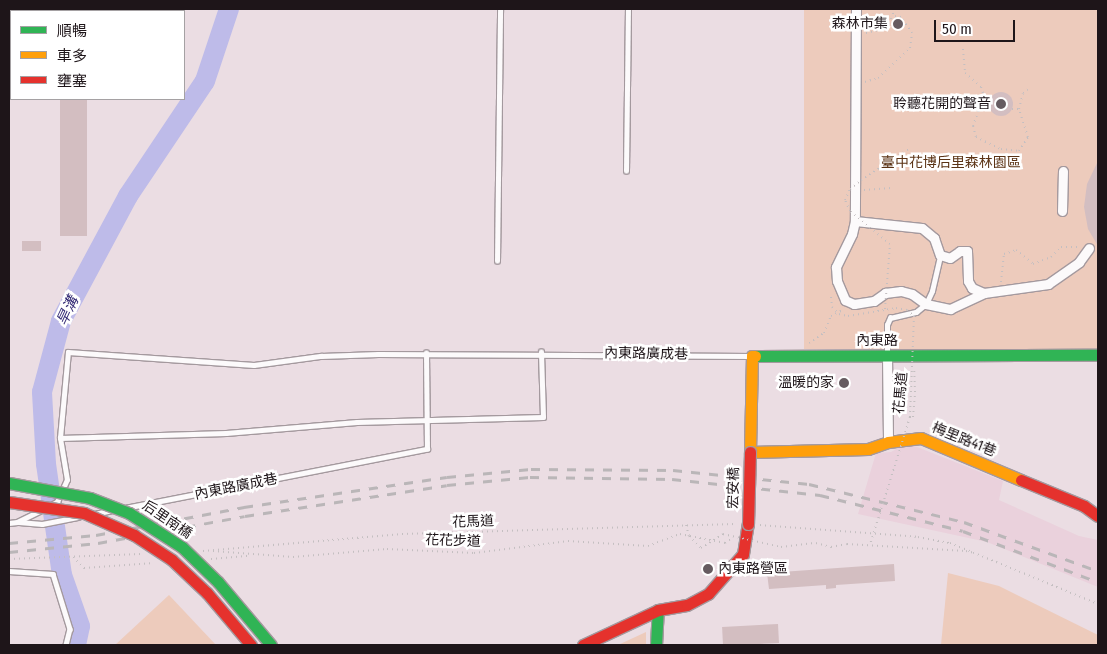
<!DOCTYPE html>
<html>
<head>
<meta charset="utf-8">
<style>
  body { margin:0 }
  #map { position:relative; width:1107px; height:654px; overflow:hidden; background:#ebdde3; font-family:"Fira Sans Condensed","Noto Sans TC",sans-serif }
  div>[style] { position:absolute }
  .built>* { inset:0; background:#ead1dc }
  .green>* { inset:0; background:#edcbbc; transform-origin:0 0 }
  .river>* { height:20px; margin:-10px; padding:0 10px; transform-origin:10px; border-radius:10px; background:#bebbe9 }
  .building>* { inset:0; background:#d3bec1; transform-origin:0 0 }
  .round { border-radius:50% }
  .path>* { height:2px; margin-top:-1px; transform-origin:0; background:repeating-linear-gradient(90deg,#c4bfc1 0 1px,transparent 0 5px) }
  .roads { filter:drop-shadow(1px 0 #a4999e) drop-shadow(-1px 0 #a4999e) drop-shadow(0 1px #a4999e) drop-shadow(0 -1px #a4999e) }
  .lane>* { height:4.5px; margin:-2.25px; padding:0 2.25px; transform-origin:2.25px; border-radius:2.25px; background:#fcfafb }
  .street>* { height:9px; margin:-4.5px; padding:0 4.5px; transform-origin:4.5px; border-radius:4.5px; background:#fcfafb }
  .fast>* { height:11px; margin:-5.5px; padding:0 5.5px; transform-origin:5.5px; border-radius:5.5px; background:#30b455 }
  .slow>* { height:11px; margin:-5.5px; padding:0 5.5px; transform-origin:5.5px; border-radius:5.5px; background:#ff9f0a }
  .jam>* { height:11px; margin:-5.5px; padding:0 5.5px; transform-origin:5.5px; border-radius:5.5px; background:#e5322d }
  .rail>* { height:3px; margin-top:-1.5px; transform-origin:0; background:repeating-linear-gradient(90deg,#bab6b8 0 9px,transparent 0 18px) }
  .path-bridge>* { height:2px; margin-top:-1px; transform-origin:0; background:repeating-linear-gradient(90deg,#c4bfc1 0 1px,transparent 0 5px) }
  .bridges { filter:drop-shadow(1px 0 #a4999e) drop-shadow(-1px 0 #a4999e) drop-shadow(0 1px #a4999e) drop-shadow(0 -1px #a4999e) }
  .fast-bridge>* { height:11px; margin:-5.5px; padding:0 5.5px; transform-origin:5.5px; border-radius:5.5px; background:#30b455 }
  .jam-bridge>* { height:11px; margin:-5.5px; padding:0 5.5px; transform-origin:5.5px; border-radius:5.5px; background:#e5322d }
  .dots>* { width:14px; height:14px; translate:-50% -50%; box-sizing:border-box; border:2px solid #fff; border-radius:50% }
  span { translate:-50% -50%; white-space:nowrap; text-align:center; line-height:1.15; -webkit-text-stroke:5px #fff; paint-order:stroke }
  .poi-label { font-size:14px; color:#1e1519 }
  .right { translate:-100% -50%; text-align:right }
  .left { translate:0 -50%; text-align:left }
  .park-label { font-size:14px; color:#5b3315 }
  .street-label { font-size:14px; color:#1e1519 }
  .water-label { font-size:15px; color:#372e77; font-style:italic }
  .frame { position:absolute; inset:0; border:10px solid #1e1519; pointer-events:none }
  .legend { position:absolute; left:10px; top:10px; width:175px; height:90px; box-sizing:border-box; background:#fff; border:1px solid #a5a1a3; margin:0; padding:6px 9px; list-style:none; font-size:15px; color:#1e1519 }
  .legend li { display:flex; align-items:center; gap:10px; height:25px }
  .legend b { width:25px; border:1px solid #a5a1a3 }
  .scale { position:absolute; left:934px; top:20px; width:81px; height:22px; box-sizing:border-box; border:2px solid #1e1519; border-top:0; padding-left:6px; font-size:15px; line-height:18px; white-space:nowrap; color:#1e1519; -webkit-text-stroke:4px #fff; paint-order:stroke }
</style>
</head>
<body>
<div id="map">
  <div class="built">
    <div style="clip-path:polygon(907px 443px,1003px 481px,999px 500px,1079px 536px,1098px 540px,1098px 587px,987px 542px,858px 514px,876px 453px,891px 452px)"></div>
  </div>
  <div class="green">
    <div style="left:804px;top:9px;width:294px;height:340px"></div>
    <div style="clip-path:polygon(948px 573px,999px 586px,1098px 635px,1098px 645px,941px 645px)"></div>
    <div style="clip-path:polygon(169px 595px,216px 645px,115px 645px)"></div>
    <div style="clip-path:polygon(646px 632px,646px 645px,618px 645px)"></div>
  </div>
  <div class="river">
    <div style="left:76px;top:645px;width:19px;rotate:-78deg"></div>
    <div style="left:80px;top:626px;width:54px;rotate:-109.4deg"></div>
    <div style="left:62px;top:575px;width:112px;rotate:-98.2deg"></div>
    <div style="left:46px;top:464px;width:72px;rotate:-93.2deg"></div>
    <div style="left:42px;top:392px;width:73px;rotate:-75deg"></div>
    <div style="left:61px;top:321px;width:142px;rotate:-61.8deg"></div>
    <div style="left:128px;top:196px;width:138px;rotate:-56.2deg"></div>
    <div style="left:205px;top:81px;width:76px;rotate:-71.6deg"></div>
  </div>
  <div class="building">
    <div class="round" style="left:989px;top:92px;width:24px;height:24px"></div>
    <div style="left:60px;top:99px;width:27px;height:137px"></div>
    <div style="clip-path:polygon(1098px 161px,1098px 246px,1088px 229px,1084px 207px,1087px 184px)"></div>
    <div style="left:22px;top:241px;width:19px;height:10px"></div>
    <div style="clip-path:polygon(894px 564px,895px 581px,836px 585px,836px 588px,826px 589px,826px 585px,769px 589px,767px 573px)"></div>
    <div style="left:778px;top:624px;width:19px;height:56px;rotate:87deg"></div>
  </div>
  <div class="path">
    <div style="left:866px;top:33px;width:22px;rotate:-13deg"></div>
    <div style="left:887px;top:28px;width:21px;rotate:-67deg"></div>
    <div style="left:963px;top:49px;width:24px;rotate:85deg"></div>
    <div style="left:965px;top:73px;width:21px;rotate:41deg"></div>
    <div style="left:981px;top:87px;width:10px;rotate:73deg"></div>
    <div style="left:984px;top:97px;width:31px;rotate:111deg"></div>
    <div style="left:973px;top:126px;width:11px;rotate:75deg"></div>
    <div style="left:976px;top:137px;width:28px;rotate:26deg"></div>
    <div style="left:1001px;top:149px;width:18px;rotate:6deg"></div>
    <div style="left:1019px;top:151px;width:17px;rotate:-57deg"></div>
    <div style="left:1028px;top:137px;width:29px;rotate:-108deg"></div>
    <div style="left:1019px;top:109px;width:16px;rotate:-76deg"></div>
    <div style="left:1023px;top:93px;width:6px;rotate:-39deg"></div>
    <div style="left:865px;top:82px;width:14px;rotate:-17deg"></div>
    <div style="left:878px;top:78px;width:44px;rotate:-43.2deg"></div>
    <div style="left:910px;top:48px;width:15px;rotate:-82deg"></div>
    <div style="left:912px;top:33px;width:19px;rotate:-125deg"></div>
    <div style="left:901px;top:17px;width:7px;rotate:-172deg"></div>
    <div style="left:984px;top:97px;width:6px;rotate:9deg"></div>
    <div style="left:1012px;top:109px;width:7px"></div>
    <div style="left:864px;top:190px;width:27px;rotate:-4deg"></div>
    <div style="left:1001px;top:282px;width:28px;rotate:-84deg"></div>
    <div style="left:1004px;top:254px;width:13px;rotate:-18deg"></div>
    <div style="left:1016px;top:250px;width:22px;rotate:39deg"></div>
    <div style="left:1033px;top:264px;width:19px;rotate:-21deg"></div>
    <div style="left:1051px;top:257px;width:14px;rotate:-45deg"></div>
    <div style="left:1061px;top:247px;width:17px"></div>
    <div style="left:809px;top:343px;width:18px;rotate:-34deg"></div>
    <div style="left:824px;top:333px;width:18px;rotate:-68deg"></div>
    <div style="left:831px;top:316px;width:13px;rotate:-27deg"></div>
    <div style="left:910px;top:417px;width:3px"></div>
    <div style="left:913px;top:417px;width:25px;rotate:-85deg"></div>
    <div style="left:915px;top:392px;width:24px;rotate:-92deg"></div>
    <div style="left:686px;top:525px;width:11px;rotate:75deg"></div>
    <div style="left:760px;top:525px;width:158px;rotate:4.3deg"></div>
    <div style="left:918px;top:537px;width:33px;rotate:11deg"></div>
    <div style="left:950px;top:543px;width:160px;rotate:22.4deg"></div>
    <div style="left:203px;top:551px;width:200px;rotate:-4.9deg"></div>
    <div style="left:402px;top:534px;width:333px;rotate:-1.7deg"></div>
    <div style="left:213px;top:551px;width:80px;rotate:4.3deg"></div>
    <div style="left:293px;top:557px;width:94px;rotate:-4.9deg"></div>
    <div style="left:387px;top:549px;width:87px;rotate:2.6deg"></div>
    <div style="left:474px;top:553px;width:95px;rotate:-7.3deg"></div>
    <div style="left:568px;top:541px;width:80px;rotate:3.6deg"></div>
    <div style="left:648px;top:546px;width:34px;rotate:-21deg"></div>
    <div style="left:680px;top:534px;width:46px;rotate:11.3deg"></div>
    <div style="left:725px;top:543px;width:10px;rotate:-37deg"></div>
    <div style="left:966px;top:551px;width:9px;rotate:13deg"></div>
    <div style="left:73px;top:557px;width:16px;rotate:45deg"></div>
    <div style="left:84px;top:568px;width:70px;rotate:-4.1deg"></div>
    <div style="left:9px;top:559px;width:132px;rotate:-2.2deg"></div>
    <div style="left:211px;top:559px;width:38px;rotate:-5deg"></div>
  </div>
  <div class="roads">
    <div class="lane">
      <div style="left:97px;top:11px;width:2px;rotate:-90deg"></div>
      <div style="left:9px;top:63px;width:2px"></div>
      <div style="left:626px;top:171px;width:162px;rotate:-89.3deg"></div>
      <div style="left:497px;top:261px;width:252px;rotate:-89.3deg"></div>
      <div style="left:887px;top:355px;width:30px;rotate:-90deg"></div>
      <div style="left:887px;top:325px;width:8px;rotate:-67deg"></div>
      <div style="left:890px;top:318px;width:27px;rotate:-13deg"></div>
      <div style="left:916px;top:312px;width:13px;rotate:-39deg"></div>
      <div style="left:926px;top:304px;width:14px;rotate:-65deg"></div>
      <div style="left:932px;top:291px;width:37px;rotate:-77deg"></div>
      <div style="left:60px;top:438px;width:166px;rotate:-1.7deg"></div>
      <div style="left:226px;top:433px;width:131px;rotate:-4.8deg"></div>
      <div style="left:357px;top:422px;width:186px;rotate:-1.5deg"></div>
      <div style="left:543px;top:417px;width:65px;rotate:-91.8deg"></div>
      <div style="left:51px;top:505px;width:7px;rotate:-27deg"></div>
      <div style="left:57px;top:502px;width:24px;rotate:-66deg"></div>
      <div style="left:67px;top:480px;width:43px;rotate:-99.5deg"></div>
      <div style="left:60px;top:438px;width:86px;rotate:-84.7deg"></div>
      <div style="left:68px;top:352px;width:186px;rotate:4deg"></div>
      <div style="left:254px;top:365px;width:68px;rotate:-7.7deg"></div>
      <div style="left:321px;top:356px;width:57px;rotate:-2deg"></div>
      <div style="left:378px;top:354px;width:373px;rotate:0.3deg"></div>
      <div style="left:125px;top:508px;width:308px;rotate:-11.1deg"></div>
      <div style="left:427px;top:449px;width:96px;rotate:-90.6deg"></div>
      <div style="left:95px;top:514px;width:17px;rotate:-13deg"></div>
      <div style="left:19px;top:522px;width:23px;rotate:5deg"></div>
      <div style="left:42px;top:524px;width:37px;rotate:-11deg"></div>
      <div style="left:9px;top:523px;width:8px;rotate:-7deg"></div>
      <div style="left:17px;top:522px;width:28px;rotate:-26deg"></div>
      <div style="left:9px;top:571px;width:44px;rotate:3.9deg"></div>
      <div style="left:53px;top:574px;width:58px;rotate:72.8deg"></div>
      <div style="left:70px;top:629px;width:16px;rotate:104deg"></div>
    </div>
    <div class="street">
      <div style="left:856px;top:9px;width:212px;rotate:90.3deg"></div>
      <div style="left:855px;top:221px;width:13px;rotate:103deg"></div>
      <div style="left:852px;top:234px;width:37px;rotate:116deg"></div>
      <div style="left:836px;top:267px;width:14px;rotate:86deg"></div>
      <div style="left:837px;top:281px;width:21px;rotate:67deg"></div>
      <div style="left:845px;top:300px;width:10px;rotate:24deg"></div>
      <div style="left:854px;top:304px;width:20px;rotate:-9deg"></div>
      <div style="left:874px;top:301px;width:14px;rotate:-36deg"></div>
      <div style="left:885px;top:293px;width:16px;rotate:-7deg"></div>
      <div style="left:901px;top:291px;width:11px;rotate:15deg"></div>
      <div style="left:912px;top:294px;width:17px;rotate:36deg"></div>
      <div style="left:926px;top:304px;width:25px;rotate:12deg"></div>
      <div style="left:950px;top:309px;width:38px;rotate:-25deg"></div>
      <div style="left:984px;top:293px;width:65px;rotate:-8deg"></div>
      <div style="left:1048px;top:284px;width:38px;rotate:-35deg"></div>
      <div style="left:1079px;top:262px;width:17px;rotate:-54deg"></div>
      <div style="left:1062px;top:211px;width:40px;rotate:-88.6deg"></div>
      <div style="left:855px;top:221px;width:67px;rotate:6deg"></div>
      <div style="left:922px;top:228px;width:16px;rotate:40deg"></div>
      <div style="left:934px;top:238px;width:18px;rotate:71deg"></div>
      <div style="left:940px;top:255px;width:10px;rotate:17deg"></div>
      <div style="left:950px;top:258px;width:12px;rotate:-35deg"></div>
      <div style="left:960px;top:251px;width:7px"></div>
      <div style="left:967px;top:251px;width:30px;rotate:88deg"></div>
      <div style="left:968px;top:281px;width:8px;rotate:60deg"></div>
      <div style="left:972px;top:288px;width:13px;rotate:23deg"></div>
      <div style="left:887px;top:356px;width:86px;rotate:89.3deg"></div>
    </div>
    <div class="fast">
      <div style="left:755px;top:356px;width:343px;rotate:-0.2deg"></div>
      <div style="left:656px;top:645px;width:35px;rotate:-87deg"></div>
    </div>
    <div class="slow">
      <div style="left:755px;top:356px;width:3px;rotate:180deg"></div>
      <div style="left:752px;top:356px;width:96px;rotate:91.2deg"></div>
      <div style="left:750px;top:452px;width:118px;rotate:-1.5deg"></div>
      <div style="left:868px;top:449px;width:21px;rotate:-19deg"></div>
      <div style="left:888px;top:442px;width:33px;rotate:-7deg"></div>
      <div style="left:921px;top:438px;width:108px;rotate:22.8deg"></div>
    </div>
    <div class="jam">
      <div style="left:1021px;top:480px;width:68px;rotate:22.4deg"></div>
      <div style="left:1084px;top:506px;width:17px;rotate:36deg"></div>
      <div style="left:583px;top:645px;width:83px;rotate:-25deg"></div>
      <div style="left:658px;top:610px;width:29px;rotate:-10deg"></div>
      <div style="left:687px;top:605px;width:24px;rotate:-28deg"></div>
      <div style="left:708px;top:594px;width:53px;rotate:-48.8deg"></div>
      <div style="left:743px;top:554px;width:30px;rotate:-81deg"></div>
    </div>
  </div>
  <div class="rail">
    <div style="left:9px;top:543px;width:87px;rotate:-5.3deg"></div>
    <div style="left:96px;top:535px;width:151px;rotate:-10.7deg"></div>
    <div style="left:244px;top:507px;width:205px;rotate:-8.4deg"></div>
    <div style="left:447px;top:477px;width:84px;rotate:-5.4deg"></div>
    <div style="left:531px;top:469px;width:142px;rotate:0.4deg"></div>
    <div style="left:673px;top:470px;width:137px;rotate:5.9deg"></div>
    <div style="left:809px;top:484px;width:160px;rotate:13.8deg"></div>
    <div style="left:964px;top:522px;width:143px;rotate:20.1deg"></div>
    <div style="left:9px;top:552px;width:89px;rotate:-5.8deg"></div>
    <div style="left:98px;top:543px;width:149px;rotate:-10.4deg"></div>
    <div style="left:245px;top:516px;width:204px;rotate:-8.7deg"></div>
    <div style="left:447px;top:485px;width:83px;rotate:-5.5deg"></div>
    <div style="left:530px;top:477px;width:142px;rotate:0.8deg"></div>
    <div style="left:672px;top:479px;width:149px;rotate:6.2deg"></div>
    <div style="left:820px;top:495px;width:147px;rotate:14.1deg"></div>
    <div style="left:963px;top:531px;width:144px;rotate:20.7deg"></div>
  </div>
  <div class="path-bridge">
    <div style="left:831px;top:297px;width:10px;rotate:84deg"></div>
    <div style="left:832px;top:307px;width:10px;rotate:45deg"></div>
    <div style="left:839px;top:314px;width:9px;rotate:13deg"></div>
    <div style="left:848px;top:316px;width:49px;rotate:-9.5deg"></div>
    <div style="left:896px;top:308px;width:11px;rotate:10deg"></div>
    <div style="left:907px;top:310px;width:9px;rotate:41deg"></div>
    <div style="left:914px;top:316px;width:101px;rotate:92.3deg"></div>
    <div style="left:910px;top:417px;width:134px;rotate:107.4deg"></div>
    <div style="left:885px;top:309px;width:65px;rotate:-85.6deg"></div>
    <div style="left:890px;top:244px;width:52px;rotate:-140.5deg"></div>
    <div style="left:850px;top:211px;width:12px;rotate:-114deg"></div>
    <div style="left:845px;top:200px;width:12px;rotate:-66deg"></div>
    <div style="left:850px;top:189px;width:14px;rotate:-39deg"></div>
    <div style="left:861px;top:180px;width:59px;rotate:-33.1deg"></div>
    <div style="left:689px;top:536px;width:17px;rotate:45deg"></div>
    <div style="left:701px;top:548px;width:26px;rotate:-32deg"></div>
    <div style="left:723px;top:534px;width:59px;rotate:12.6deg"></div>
    <div style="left:781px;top:547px;width:35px;rotate:-7deg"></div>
    <div style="left:816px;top:543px;width:16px;rotate:15deg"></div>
    <div style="left:831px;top:547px;width:16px;rotate:-11deg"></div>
    <div style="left:847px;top:544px;width:119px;rotate:3.4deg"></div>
  </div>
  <div class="bridges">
    <div class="fast-bridge">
      <div style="left:9px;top:483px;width:82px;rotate:10.5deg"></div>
      <div style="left:90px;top:498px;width:42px;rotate:21deg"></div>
      <div style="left:129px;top:513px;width:63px;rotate:32.7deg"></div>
      <div style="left:182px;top:547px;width:50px;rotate:44.2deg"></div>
      <div style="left:218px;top:582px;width:82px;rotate:49.9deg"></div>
    </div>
    <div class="jam-bridge">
      <div style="left:9px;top:502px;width:76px;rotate:8.3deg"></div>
      <div style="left:84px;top:513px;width:55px;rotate:23.7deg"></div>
      <div style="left:134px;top:535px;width:45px;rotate:33.3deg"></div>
      <div style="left:172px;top:560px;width:48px;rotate:43.3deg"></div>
      <div style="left:207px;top:593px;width:68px;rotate:49.8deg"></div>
      <div style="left:748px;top:524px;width:72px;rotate:-88.4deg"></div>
    </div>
  </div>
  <div class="dots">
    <div style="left:898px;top:24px;background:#665b60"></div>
    <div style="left:1001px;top:104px;background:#665b60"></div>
    <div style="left:844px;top:383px;background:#665b60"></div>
    <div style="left:708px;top:569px;background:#665b60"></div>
  </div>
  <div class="poi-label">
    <span class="right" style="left:888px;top:24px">森林市集</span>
    <span class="right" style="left:991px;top:104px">聆聽花開的聲音</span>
    <span class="right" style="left:834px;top:383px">溫暖的家</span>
    <span class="left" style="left:718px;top:569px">內東路營區</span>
  </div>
  <div class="park-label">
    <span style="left:951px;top:163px">臺中花博后里森林園區</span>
  </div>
  <div class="street-label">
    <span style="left:877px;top:341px">內東路</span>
    <span style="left:646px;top:354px;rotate:1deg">內東路廣成巷</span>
    <span style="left:901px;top:393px;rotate:-85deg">花馬道</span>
    <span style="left:964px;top:440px;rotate:22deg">梅里路41巷</span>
    <span style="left:236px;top:487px;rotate:-11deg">內東路廣成巷</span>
    <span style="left:734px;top:488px;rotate:-89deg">宏安橋</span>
    <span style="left:167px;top:520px;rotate:34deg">后里南橋</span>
    <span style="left:473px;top:522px;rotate:-2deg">花馬道</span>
    <span style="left:453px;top:541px;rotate:2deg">花花步道</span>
  </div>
  <div class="water-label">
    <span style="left:68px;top:311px;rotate:-65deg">旱溝</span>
  </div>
  <div class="frame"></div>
  <ul class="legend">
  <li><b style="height:6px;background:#30b455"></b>順暢</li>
  <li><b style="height:6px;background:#ff9f0a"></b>車多</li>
  <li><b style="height:6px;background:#e5322d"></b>壅塞</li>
  </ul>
  <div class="scale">50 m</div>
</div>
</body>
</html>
